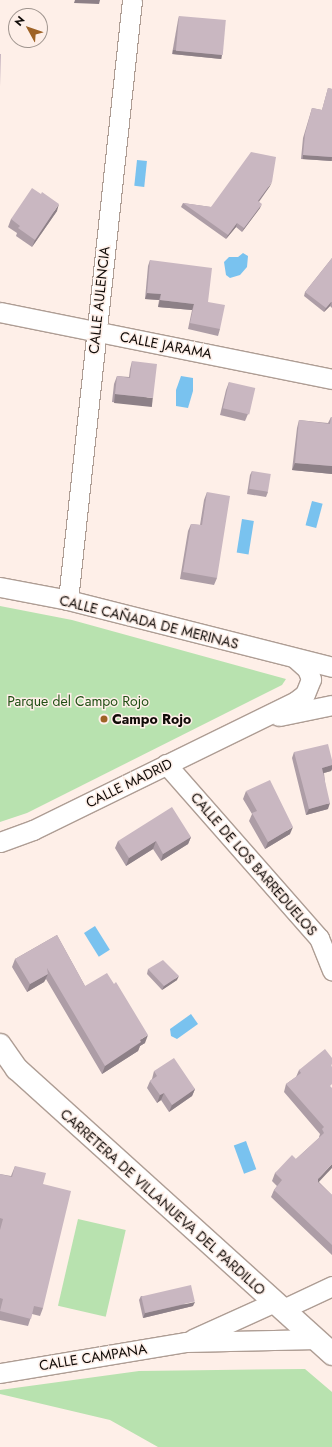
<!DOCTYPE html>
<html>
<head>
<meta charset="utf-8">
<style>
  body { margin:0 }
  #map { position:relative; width:332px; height:1447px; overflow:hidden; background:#feefe8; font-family:Jost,sans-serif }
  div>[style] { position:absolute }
  .green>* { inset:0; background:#b8e2af; transform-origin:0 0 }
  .water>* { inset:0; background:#79c2ef; transform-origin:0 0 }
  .roads { filter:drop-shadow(1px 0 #ae9d94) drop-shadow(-1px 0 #ae9d94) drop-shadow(0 1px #ae9d94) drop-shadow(0 -1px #ae9d94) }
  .street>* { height:19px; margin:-9.5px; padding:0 9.5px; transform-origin:9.5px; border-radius:9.5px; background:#fff }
  .secondary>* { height:22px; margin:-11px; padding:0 11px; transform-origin:11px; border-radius:11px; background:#fff }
  .wall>* { inset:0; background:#ad9da6 }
  .shaded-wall>* { inset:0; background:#8d8087; transform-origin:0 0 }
  .building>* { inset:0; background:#c9b7c1; transform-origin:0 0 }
  .dots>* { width:11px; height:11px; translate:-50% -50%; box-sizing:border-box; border:2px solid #feefe8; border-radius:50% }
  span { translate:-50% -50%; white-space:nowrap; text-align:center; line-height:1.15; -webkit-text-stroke:3px #feefe8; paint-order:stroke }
  .street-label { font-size:14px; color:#100b08 }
  .park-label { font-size:14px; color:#204f14 }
  .poi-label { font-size:14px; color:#100b08; font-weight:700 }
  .left { translate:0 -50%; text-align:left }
  .north { position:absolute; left:8px; top:8px; width:40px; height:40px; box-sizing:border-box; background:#feefe8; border:1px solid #9f948e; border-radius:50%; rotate:310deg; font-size:11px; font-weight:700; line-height:16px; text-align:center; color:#100b08 }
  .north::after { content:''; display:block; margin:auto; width:14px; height:18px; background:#9e6225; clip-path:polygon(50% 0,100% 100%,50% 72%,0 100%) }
</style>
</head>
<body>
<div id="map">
  <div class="green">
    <div style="clip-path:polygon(0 606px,72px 620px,286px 679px,282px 685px,27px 813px,0 822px)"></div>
    <div style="left:78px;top:1219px;width:49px;height:89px;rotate:13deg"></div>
    <div style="clip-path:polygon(305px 1369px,332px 1392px,332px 1447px,158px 1447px,110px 1420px,0 1394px,0 1390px,139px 1371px)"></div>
  </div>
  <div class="water">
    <div style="left:137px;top:160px;width:10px;height:26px;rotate:6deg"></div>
    <div style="clip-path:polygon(243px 253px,248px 256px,247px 267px,240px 275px,230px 278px,226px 275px,224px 262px,229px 257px,238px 257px)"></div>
    <div style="clip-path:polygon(181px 376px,193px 378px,193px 391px,188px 408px,176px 406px,176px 390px)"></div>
    <div style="left:312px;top:501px;width:11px;height:25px;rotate:15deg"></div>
    <div style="left:242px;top:519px;width:12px;height:34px;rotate:9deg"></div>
    <div style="left:95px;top:926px;width:28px;height:13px;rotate:58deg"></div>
    <div style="clip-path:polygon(191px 1014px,198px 1024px,177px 1039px,171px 1036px,170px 1029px)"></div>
    <div style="left:246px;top:1141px;width:30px;height:13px;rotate:70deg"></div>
  </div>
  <div class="roads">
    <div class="street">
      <div style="left:0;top:312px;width:339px;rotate:11.4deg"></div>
      <div style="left:0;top:587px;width:69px;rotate:10.8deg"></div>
      <div style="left:68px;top:600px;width:272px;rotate:14.2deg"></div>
      <div style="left:68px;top:600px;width:603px;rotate:-83.91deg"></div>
      <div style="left:279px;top:716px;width:54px;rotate:-11.7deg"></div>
      <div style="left:166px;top:764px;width:232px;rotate:48.7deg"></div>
      <div style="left:319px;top:938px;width:35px;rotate:68deg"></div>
      <div style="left:0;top:842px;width:35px;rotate:-20deg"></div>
      <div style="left:33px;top:830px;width:293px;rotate:-26.1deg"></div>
      <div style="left:296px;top:701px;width:11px;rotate:-38deg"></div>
      <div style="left:305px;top:694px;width:16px;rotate:-68deg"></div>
      <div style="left:311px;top:679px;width:11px;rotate:-112deg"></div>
      <div style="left:307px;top:669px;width:15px;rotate:-138deg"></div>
      <div style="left:283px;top:1309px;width:54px;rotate:-25.1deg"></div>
      <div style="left:193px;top:1339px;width:90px;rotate:-24.3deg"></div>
      <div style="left:0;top:1373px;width:189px;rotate:-9.5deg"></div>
      <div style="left:186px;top:1342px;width:131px;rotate:-1.3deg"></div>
    </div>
    <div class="secondary">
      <div style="left:0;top:1045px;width:29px;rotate:55deg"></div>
      <div style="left:17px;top:1069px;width:425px;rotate:42.1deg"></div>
    </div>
  </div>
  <div class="wall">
    <div style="clip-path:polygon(179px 16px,222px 55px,221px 59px,172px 54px,178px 20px)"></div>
    <div style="clip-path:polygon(328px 88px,332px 89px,332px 161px,301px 159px,303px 138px,312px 108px,322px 110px)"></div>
    <div style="clip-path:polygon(270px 186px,259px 202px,260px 208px,242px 232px,236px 227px,226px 239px,181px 207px,183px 203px,211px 207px)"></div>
    <div style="clip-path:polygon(57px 211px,32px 247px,16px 236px,17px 233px,8px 227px,11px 219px)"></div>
    <div style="clip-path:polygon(332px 258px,332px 308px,330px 306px,324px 312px,304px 296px,305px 292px)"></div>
    <div style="clip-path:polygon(150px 260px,208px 302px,220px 329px,218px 336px,188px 329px,192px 310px,158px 307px,159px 300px,145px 299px,148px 266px)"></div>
    <div style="clip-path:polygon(132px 361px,150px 406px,112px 402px,114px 384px,117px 376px,129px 377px,130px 369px)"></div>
    <div style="clip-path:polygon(229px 382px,248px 414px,245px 421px,220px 415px,226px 390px)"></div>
    <div style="clip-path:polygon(331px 417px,332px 474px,292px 470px,297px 428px,299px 420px,328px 423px)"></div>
    <div style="clip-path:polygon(252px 471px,268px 492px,266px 497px,247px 494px,250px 475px)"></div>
    <div style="clip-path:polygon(207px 492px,217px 578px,214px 585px,180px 579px,188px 531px,191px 524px,200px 525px,204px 500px)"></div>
    <div style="clip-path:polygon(294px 752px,332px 765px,332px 769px,331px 771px,324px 773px,328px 809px,306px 815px,292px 758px)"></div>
    <div style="clip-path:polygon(246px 791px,290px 834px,265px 849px,249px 821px,252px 814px,243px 799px)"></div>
    <div style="clip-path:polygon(191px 837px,188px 844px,161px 861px,153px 849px,126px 866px,115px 848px,118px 841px)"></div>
    <div style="clip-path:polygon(57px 935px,85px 986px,145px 1043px,140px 1046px,138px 1051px,102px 1074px,46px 979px,44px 982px,27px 992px,12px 967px,15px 959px)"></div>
    <div style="clip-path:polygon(148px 969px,177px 980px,162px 990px,147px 974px)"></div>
    <div style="clip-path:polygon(332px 1058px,319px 1182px,332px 1195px,332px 1255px,271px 1197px,274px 1190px,277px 1186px,272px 1181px,275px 1173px,296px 1159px,319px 1138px,319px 1137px,320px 1134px,284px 1092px,286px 1084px,296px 1077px,299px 1070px)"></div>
    <div style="clip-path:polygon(154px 1071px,195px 1089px,192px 1096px,169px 1112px,161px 1100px,157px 1103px,147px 1088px,150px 1081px,152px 1079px)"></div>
    <div style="clip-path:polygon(15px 1166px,43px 1184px,43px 1308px,40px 1316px,32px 1314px,28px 1326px,0 1320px,0 1174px,11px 1176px)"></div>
    <div style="clip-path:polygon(141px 1296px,193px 1306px,143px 1318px,139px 1300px)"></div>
  </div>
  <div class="shaded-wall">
    <div style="clip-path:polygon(75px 0,100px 0,99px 4px,74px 3px)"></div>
    <div style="left:173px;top:50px;width:49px;height:4px;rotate:6deg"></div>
    <div style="left:303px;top:155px;width:29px;height:4px;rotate:4deg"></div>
    <div style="clip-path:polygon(272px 182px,270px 186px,256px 205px,258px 201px)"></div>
    <div style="clip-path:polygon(59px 204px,57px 211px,32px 247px,35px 240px)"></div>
    <div style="clip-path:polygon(262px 204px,260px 208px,242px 232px,244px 228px)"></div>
    <div style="clip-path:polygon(237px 223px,236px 227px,226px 239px,228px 235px)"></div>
    <div style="clip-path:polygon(147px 293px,161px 294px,159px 300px,145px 299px)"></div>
    <div style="clip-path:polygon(160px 300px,194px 304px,192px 310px,158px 307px)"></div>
    <div style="clip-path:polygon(331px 302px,330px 306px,324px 312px,326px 308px)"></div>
    <div style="left:115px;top:394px;width:38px;height:9px;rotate:6deg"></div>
    <div style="clip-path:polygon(295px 463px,332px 466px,332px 474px,292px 470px)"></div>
    <div style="clip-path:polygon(332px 765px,332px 769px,331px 771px,320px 774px,322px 768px)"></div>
    <div style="clip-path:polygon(330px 803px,328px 809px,306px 815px,309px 809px)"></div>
    <div style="clip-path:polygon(293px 827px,290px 834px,265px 849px,268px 842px)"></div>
    <div style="clip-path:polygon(191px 837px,188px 844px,161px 861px,163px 854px)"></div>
    <div style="clip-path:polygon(156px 841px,153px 849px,126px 866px,129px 858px)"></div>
    <div style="clip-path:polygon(48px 974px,44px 982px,27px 992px,30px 984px)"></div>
    <div style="clip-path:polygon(179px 976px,177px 980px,162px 990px,164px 986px)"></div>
    <div style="clip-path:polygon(148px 1035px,145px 1043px,140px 1046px,138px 1051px,102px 1074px,105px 1066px,140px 1040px)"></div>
    <div style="clip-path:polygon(195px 1089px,192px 1096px,169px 1112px,172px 1105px)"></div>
    <div style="clip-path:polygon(164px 1093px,161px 1100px,157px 1103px,160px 1095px)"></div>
    <div style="clip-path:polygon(332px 1164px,332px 1168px,315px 1186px,318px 1179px)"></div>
    <div style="clip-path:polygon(195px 1302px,193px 1306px,143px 1318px,145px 1313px)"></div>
  </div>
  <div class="building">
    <div style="left:179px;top:16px;width:47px;height:35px;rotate:5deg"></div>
    <div style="clip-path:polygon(0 54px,1px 54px,0 87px)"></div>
    <div style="clip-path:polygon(328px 88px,332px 89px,332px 157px,303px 155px,305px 134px,312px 108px,322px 110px)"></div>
    <div style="clip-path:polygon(251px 152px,276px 157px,272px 182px,258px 201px,262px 204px,244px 228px,237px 223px,228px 235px,183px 203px,211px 207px)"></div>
    <div style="clip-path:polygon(32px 188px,41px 194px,42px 192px,59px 204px,35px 240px,18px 228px,20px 226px,11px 219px)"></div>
    <div style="clip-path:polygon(332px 258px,332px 302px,331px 302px,326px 308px,305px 292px)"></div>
    <div style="clip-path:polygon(150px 260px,212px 268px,208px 302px,225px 305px,220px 329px,190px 323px,194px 304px,160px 300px,161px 294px,147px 293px)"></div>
    <div style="clip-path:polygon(132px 361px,157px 364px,153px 398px,115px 394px,117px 376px,130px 378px)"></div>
    <div style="left:229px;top:382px;width:27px;height:27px;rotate:13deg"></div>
    <div style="clip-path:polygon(331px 417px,332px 417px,332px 466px,295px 463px,299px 420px,330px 424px)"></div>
    <div style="left:252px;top:471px;width:19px;height:18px;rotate:9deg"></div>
    <div style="clip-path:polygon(207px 492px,230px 496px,217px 578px,183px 572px,191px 524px,202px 525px)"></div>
    <div style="clip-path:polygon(328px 744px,332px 760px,332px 765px,322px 768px,330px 803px,309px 809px,294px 752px)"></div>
    <div style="clip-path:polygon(270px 780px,293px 827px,268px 842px,252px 813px,257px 811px,246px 791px)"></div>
    <div style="clip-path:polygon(172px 807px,191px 837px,163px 854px,156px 841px,129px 858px,118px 841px)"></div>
    <div style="clip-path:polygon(57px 935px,85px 986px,107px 973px,114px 984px,116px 982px,148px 1035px,140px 1040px,141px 1042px,105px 1066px,47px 968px,48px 974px,30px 984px,15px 959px)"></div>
    <div style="clip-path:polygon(163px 960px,179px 976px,164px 986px,148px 969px)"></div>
    <div style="clip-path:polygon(325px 1049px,332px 1058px,332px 1064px,331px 1065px,332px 1067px,332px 1084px,330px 1086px,332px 1088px,332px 1164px,318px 1179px,318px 1182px,332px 1195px,332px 1245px,274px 1190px,282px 1180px,275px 1173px,292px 1155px,296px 1159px,324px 1133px,322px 1129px,324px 1127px,286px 1084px,301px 1073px,299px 1070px)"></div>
    <div style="clip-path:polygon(174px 1058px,195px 1089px,172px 1105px,164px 1093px,160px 1095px,150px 1081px,157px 1076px,154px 1071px)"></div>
    <div style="clip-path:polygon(15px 1166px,46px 1173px,43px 1184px,71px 1191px,43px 1308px,34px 1306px,31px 1319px,0 1311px,3px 1299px,0 1298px,0 1230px,3px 1219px,0 1218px,0 1174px,12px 1177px)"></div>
    <div style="left:191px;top:1285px;width:17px;height:51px;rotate:77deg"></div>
  </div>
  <div class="dots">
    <div style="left:104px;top:719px;background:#9e6225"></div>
  </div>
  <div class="street-label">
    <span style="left:99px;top:300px;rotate:-84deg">CALLE AULENCIA</span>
    <span style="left:166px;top:345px;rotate:11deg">CALLE JARAMA</span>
    <span style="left:149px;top:622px;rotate:14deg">CALLE CAÑADA DE MERINAS</span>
    <span style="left:129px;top:783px;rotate:-26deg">CALLE MADRID</span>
    <span style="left:254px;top:864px;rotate:49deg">CALLE DE LOS BARREDUELOS</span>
    <span style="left:163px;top:1202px;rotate:42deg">CARRETERA DE VILLANUEVA DEL PARDILLO</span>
    <span style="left:93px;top:1357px;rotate:-9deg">CALLE CAMPANA</span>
  </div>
  <div class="park-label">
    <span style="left:78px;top:701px">Parque del Campo Rojo</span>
  </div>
  <div class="poi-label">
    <span class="left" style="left:112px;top:719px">Campo Rojo</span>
  </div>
  <div class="north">N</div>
</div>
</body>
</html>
